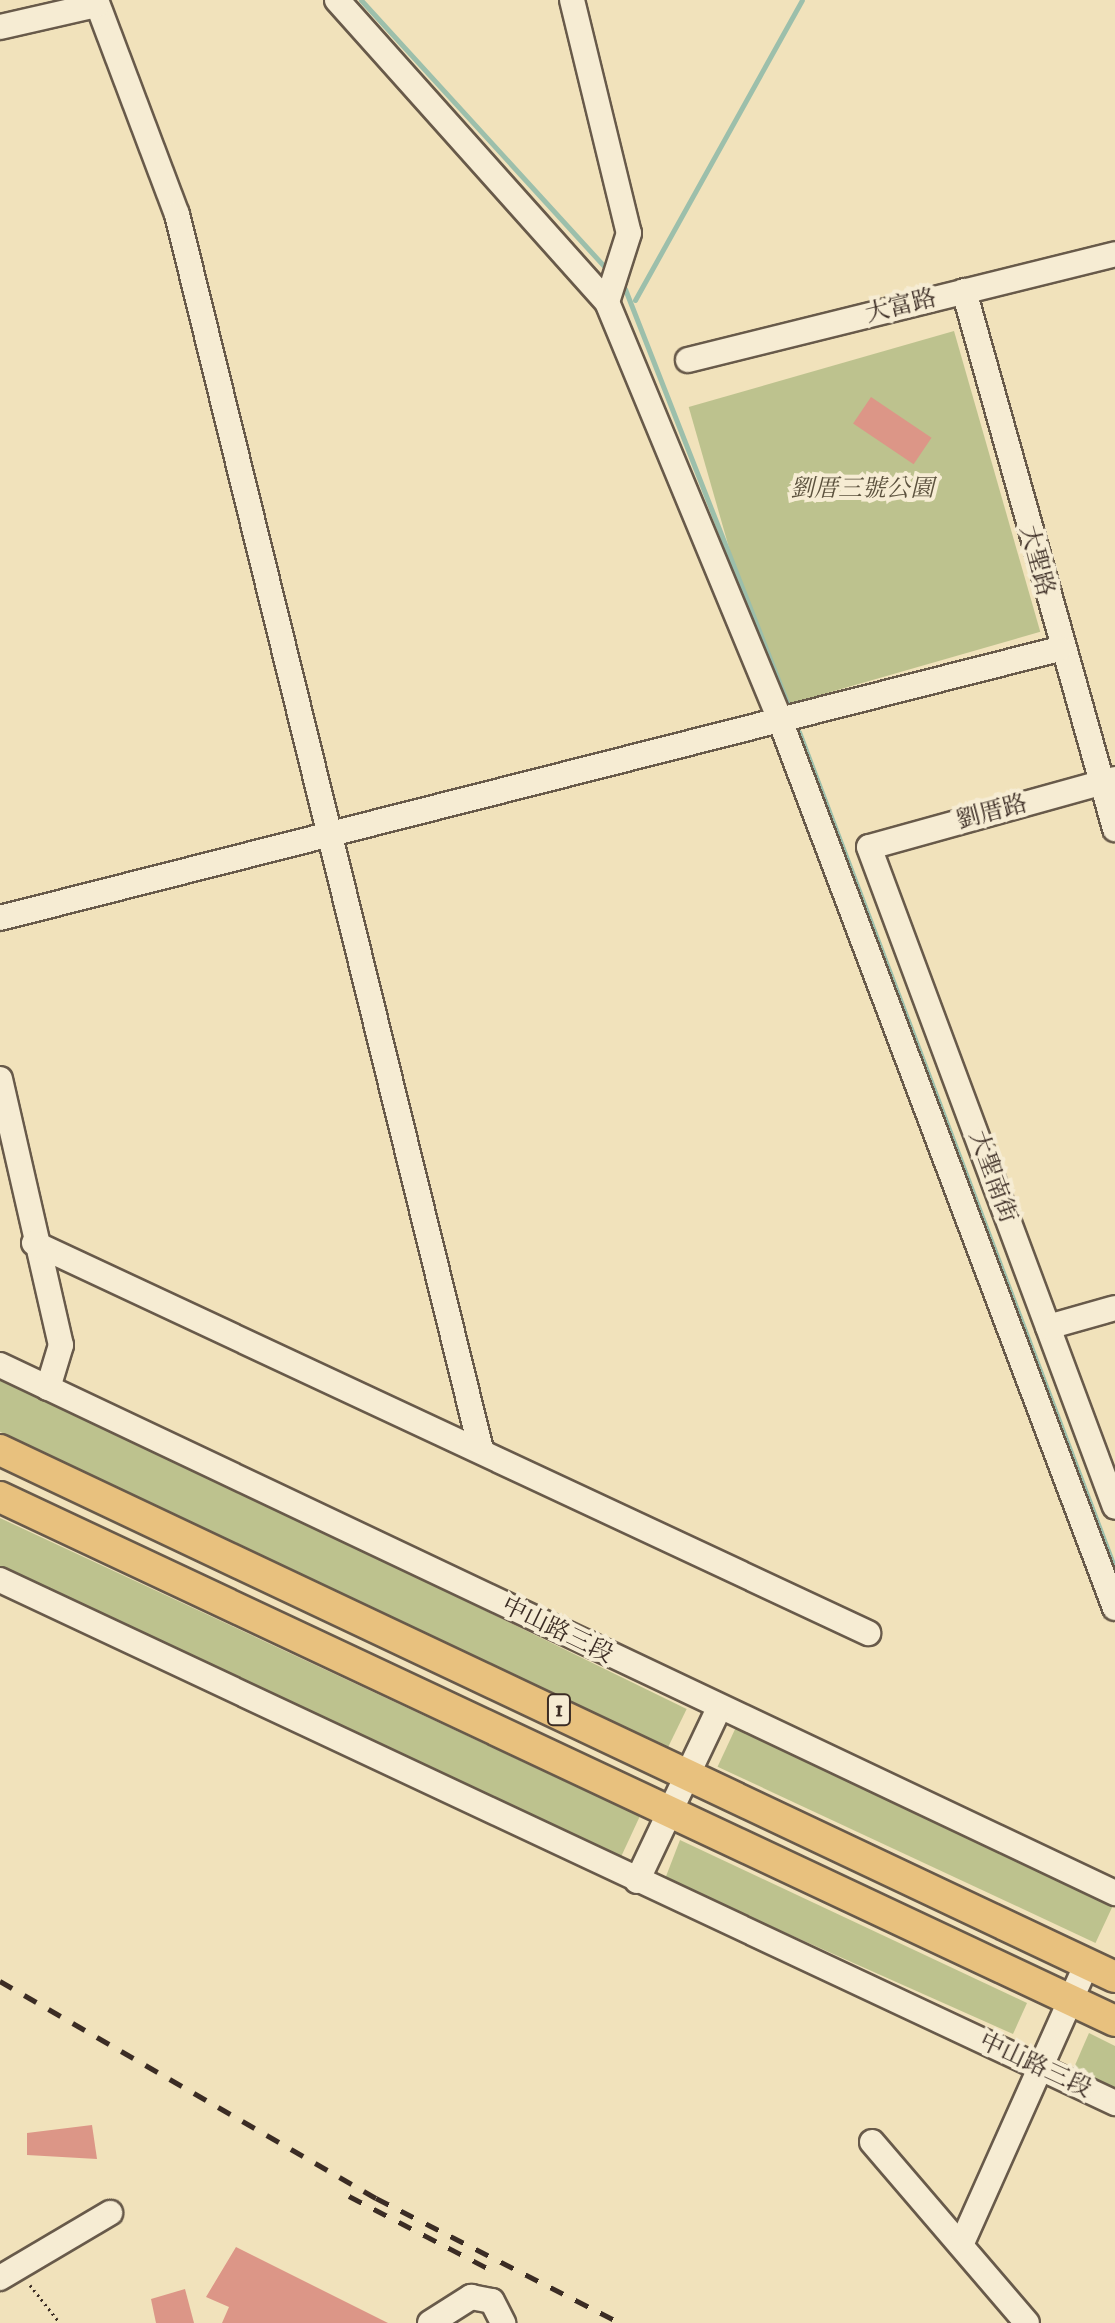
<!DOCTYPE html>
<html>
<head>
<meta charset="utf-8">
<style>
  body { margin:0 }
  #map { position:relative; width:1115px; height:2323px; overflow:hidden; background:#f1e2bb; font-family:"IM FELL DW Pica","Noto Serif TC",serif }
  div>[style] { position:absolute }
  .green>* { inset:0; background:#bdc28e; transform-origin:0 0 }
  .stream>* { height:5px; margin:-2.5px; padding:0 2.5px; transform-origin:2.5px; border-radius:2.5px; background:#9cbfab }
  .building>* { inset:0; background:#dc9687; transform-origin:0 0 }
  .path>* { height:3px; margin-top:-1.5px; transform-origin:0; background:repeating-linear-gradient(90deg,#3b2c24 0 2px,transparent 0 6px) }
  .roads { filter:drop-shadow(2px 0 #685a4a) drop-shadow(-2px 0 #685a4a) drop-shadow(0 2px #685a4a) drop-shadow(0 -2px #685a4a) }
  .minor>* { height:24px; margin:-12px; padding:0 12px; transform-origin:12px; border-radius:12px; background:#f6ecd3 }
  .major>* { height:30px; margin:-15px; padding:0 15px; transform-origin:15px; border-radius:15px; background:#e8c17e }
  .rail>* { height:5px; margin-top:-2.5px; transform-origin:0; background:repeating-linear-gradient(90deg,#3b2c24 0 14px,transparent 0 28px) }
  span { translate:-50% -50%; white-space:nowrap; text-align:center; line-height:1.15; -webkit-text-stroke:8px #f6ecd3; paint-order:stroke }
  .shield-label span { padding:2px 6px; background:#f6ecd3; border:2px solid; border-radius:6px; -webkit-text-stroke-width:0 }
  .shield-label { font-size:22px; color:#3b2c24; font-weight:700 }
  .street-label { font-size:24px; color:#3b2c24 }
  .park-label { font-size:24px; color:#5c523e; font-style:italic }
</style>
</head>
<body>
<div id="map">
  <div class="green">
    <div style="left:954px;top:331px;width:313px;height:276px;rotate:74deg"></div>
    <div style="left:0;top:1374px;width:764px;height:52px;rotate:26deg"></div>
    <div style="left:0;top:1518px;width:706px;height:45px;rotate:25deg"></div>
    <div style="left:737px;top:1725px;width:417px;height:46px;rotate:25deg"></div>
    <div style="clip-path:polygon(680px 1840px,1027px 2003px,1013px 2034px,665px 1879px)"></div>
    <div style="clip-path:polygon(1089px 2033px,1115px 2046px,1115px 2092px,1072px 2072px)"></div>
  </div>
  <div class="stream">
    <div style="left:361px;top:0;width:360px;rotate:47.6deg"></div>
    <div style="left:625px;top:289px;width:444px;rotate:68.6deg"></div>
    <div style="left:635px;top:300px;width:343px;rotate:-60.9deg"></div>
    <div style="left:799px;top:732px;width:895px;rotate:69.32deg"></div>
  </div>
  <div class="building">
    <div style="left:871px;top:397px;width:73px;height:32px;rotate:34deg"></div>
    <div style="clip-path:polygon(92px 2125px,97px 2159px,27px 2155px,27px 2133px)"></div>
    <div style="clip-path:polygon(236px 2247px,388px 2323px,222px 2323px,229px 2307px,206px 2297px)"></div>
    <div style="clip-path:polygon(185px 2289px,194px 2323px,156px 2323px,151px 2299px)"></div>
  </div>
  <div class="path">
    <div style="left:30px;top:2285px;width:48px;rotate:51.7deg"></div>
  </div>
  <div class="roads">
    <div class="minor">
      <div style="left:96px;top:0;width:229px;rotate:69.3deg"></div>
      <div style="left:177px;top:214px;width:1269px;rotate:76.18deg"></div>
      <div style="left:337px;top:0;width:405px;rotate:48.2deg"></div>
      <div style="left:607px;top:302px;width:452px;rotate:67.5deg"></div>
      <div style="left:780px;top:720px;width:949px;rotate:69.33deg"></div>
      <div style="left:572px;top:0;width:240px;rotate:76.3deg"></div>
      <div style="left:629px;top:233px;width:72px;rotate:107.7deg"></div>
      <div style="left:0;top:27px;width:99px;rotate:-12.8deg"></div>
      <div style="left:964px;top:291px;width:559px;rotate:74.32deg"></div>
      <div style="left:688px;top:360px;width:440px;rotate:-13.9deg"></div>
      <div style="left:1115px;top:779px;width:255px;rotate:164.5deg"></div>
      <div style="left:869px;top:847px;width:704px;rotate:69.56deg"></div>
      <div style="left:0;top:918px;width:1093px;rotate:-14.25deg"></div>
      <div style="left:0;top:1079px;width:273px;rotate:77.1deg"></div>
      <div style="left:61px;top:1345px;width:45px;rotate:106.8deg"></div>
      <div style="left:34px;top:1243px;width:921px;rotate:25.06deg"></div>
      <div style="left:1048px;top:1327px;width:70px;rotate:-15.8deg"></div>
      <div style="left:0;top:1365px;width:1234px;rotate:25.34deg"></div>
      <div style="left:0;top:1580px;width:1232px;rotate:25.13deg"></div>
      <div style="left:637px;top:1881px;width:191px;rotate:-64.6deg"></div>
      <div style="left:872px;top:2142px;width:238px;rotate:49.4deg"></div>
      <div style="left:961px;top:2245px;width:309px;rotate:-65.9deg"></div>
      <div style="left:0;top:2278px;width:128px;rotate:-30.6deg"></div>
      <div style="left:430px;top:2323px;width:49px;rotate:-32.4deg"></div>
      <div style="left:471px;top:2297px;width:21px;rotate:11deg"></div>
      <div style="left:492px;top:2301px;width:25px;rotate:63deg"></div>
    </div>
    <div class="major">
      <div style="left:0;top:1450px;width:1233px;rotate:25.3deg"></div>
      <div style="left:0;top:1497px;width:1232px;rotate:25.17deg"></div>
    </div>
  </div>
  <div class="rail">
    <div style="left:0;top:1981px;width:434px;rotate:30deg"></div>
    <div style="left:376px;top:2198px;width:274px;rotate:27.1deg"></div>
    <div style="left:349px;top:2196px;width:160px;rotate:27.5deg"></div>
  </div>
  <div class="shield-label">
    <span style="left:559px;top:1710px">1</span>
  </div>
  <div class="street-label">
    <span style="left:901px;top:307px;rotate:-14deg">大富路</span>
    <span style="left:1036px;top:561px;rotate:75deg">大聖路</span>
    <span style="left:992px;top:813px;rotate:-15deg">劉厝路</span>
    <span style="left:992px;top:1177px;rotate:70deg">大聖南街</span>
    <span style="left:557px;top:1631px;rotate:26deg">中山路三段</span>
    <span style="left:1035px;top:2066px;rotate:25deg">中山路三段</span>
  </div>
  <div class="park-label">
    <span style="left:862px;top:490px">劉厝三號公園</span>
  </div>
</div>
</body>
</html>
